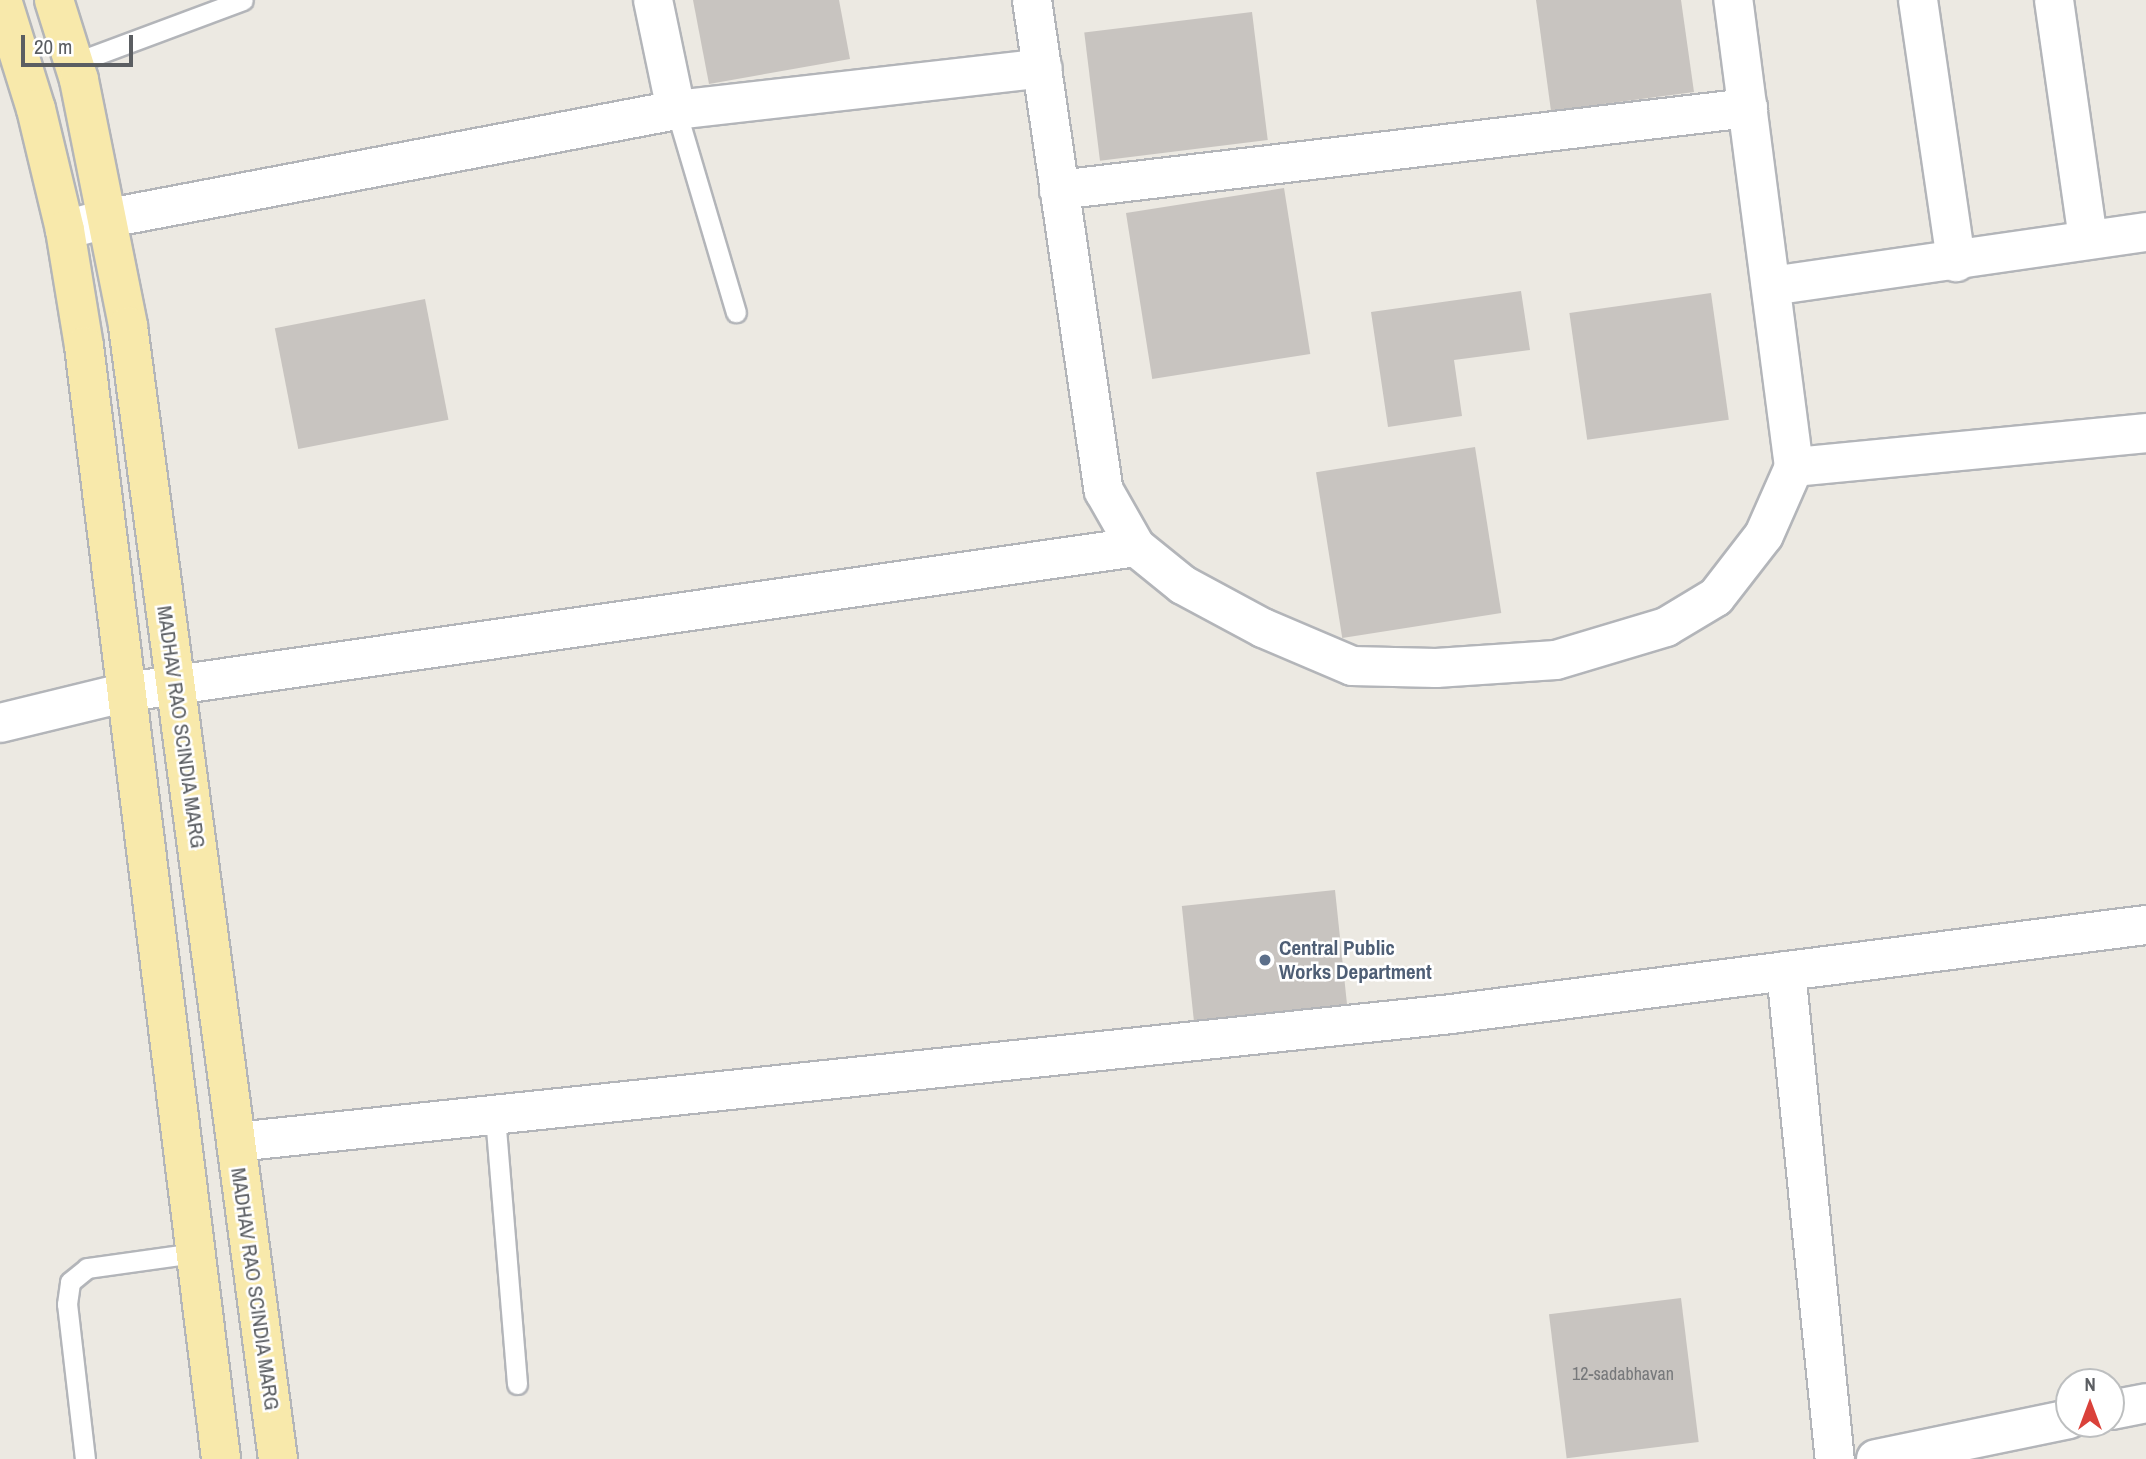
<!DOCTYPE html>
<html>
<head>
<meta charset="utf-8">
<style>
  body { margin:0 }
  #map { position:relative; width:2146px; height:1459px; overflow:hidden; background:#ece9e2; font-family:"Archivo Narrow",sans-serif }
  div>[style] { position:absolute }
  .building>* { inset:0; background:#c8c4c0; transform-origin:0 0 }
  .roads { filter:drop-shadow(2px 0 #b3b5b9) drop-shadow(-2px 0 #b3b5b9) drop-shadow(0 2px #b3b5b9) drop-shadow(0 -2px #b3b5b9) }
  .lane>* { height:19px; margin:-9.5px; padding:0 9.5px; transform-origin:9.5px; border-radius:9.5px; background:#fff }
  .street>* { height:38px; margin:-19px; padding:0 19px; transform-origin:19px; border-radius:19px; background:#fff }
  .secondary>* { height:38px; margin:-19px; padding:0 19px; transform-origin:19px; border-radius:19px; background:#fff }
  .primary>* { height:38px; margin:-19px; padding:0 19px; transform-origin:19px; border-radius:19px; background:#f8e9ab }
  .dots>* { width:19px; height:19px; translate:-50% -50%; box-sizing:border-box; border:4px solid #fff; border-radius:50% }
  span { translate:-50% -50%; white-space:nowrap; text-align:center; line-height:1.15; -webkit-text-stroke:5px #fff; paint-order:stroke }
  .number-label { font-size:18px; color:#76787a }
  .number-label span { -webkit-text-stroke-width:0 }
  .street-label { font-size:21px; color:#5b5e62 }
  .service-label { font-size:21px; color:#4e5e75; font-weight:700 }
  .left { translate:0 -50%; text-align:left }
  .north { position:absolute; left:2055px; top:1368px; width:70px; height:70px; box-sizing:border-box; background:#fff; border:2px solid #bdbfc0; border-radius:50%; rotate:0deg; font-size:19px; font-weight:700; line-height:28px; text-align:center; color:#5b5e62 }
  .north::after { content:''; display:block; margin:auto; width:24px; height:32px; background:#da413a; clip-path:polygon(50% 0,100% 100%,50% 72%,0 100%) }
  .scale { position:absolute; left:21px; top:35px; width:112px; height:32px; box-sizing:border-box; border:4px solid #5b5e62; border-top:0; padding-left:9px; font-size:21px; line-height:24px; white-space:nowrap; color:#5b5e62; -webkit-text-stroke:5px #fff; paint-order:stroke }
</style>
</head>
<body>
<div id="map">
  <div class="building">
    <div style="clip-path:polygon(693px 0,839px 0,850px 59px,709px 84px)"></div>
    <div style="clip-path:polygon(1536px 0,1681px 0,1694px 92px,1551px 111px)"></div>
    <div style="left:1252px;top:12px;width:129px;height:169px;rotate:83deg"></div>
    <div style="left:1284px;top:188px;width:168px;height:160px;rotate:81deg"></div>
    <div style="clip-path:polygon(1521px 291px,1530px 350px,1454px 360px,1462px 416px,1388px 427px,1371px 312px)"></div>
    <div style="left:1711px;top:293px;width:128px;height:143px;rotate:82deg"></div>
    <div style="left:425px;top:299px;width:123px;height:153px;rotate:79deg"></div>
    <div style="left:1475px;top:447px;width:168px;height:161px;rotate:81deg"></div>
    <div style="left:1335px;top:890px;width:123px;height:154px;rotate:84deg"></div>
    <div style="left:1681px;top:1298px;width:145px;height:133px;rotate:83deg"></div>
  </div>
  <div class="roads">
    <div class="lane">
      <div style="left:74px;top:63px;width:180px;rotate:-20.4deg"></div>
      <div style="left:676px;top:110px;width:211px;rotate:73.5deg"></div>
      <div style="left:495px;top:1116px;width:269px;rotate:85.3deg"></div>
      <div style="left:85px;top:1459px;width:156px;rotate:-96.6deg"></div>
      <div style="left:67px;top:1304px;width:22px;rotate:-82deg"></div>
      <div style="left:70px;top:1282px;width:22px;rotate:-39deg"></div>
      <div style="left:87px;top:1268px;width:109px;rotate:-7.9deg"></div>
    </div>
    <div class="street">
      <div style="left:653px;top:0;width:112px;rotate:78.2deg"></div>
      <div style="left:1032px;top:0;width:496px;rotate:81.7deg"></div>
      <div style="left:1104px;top:491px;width:64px;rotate:60.3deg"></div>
      <div style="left:1136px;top:547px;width:60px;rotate:39deg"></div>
      <div style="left:1183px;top:585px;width:91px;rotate:28.3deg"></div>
      <div style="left:1263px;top:628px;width:97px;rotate:23.1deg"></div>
      <div style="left:1352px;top:666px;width:84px;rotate:1.4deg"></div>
      <div style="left:1436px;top:668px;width:120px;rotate:-3.8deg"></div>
      <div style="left:1556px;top:660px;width:115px;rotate:-16.7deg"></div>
      <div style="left:1666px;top:627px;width:58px;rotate:-31deg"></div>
      <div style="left:1716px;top:597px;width:78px;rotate:-52.3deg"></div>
      <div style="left:1764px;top:535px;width:74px;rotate:-66.2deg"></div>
      <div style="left:1794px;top:467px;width:471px;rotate:-97.4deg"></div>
      <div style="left:1918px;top:0;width:265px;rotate:81.7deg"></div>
      <div style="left:2054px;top:0;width:242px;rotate:81.9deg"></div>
      <div style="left:1059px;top:190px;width:694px;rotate:-6.79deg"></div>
      <div style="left:65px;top:230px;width:46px;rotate:-15.3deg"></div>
      <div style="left:109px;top:218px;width:577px;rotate:-10.78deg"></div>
      <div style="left:676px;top:110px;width:369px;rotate:-6.5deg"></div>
      <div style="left:1771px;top:286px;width:379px;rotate:-8.2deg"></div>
      <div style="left:1794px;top:467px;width:354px;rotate:-5.5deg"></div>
      <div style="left:0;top:723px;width:131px;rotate:-13.7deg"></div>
      <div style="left:127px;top:692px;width:1019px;rotate:-8.18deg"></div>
      <div style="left:1786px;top:971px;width:490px;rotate:84.3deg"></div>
      <div style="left:236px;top:1142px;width:1222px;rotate:-6.01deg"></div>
      <div style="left:1451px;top:1014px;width:701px;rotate:-7.3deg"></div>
    </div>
    <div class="secondary">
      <div style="left:2111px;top:1410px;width:36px;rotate:-11deg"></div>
      <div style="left:1876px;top:1459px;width:197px;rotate:-11.7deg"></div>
    </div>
    <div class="primary">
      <div style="left:2px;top:0;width:114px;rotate:72.7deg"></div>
      <div style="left:36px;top:109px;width:124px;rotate:76.5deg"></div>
      <div style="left:65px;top:230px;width:118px;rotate:80.7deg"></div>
      <div style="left:84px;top:346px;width:1121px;rotate:82.98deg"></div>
      <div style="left:54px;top:0;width:84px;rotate:72.6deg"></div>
      <div style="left:79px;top:80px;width:251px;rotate:78.7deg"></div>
      <div style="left:128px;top:326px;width:1143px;rotate:82.46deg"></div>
    </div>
  </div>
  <div class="dots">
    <div style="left:1265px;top:960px;background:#5c6f8a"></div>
  </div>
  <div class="number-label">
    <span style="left:1623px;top:1374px">12-sadabhavan</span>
  </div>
  <div class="street-label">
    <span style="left:181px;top:727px;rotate:82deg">MADHAV RAO SCINDIA MARG</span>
    <span style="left:255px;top:1289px;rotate:82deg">MADHAV RAO SCINDIA MARG</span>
  </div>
  <div class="service-label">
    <span class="left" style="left:1279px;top:960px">Central Public<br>Works Department</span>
  </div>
  <div class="north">N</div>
  <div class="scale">20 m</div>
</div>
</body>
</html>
